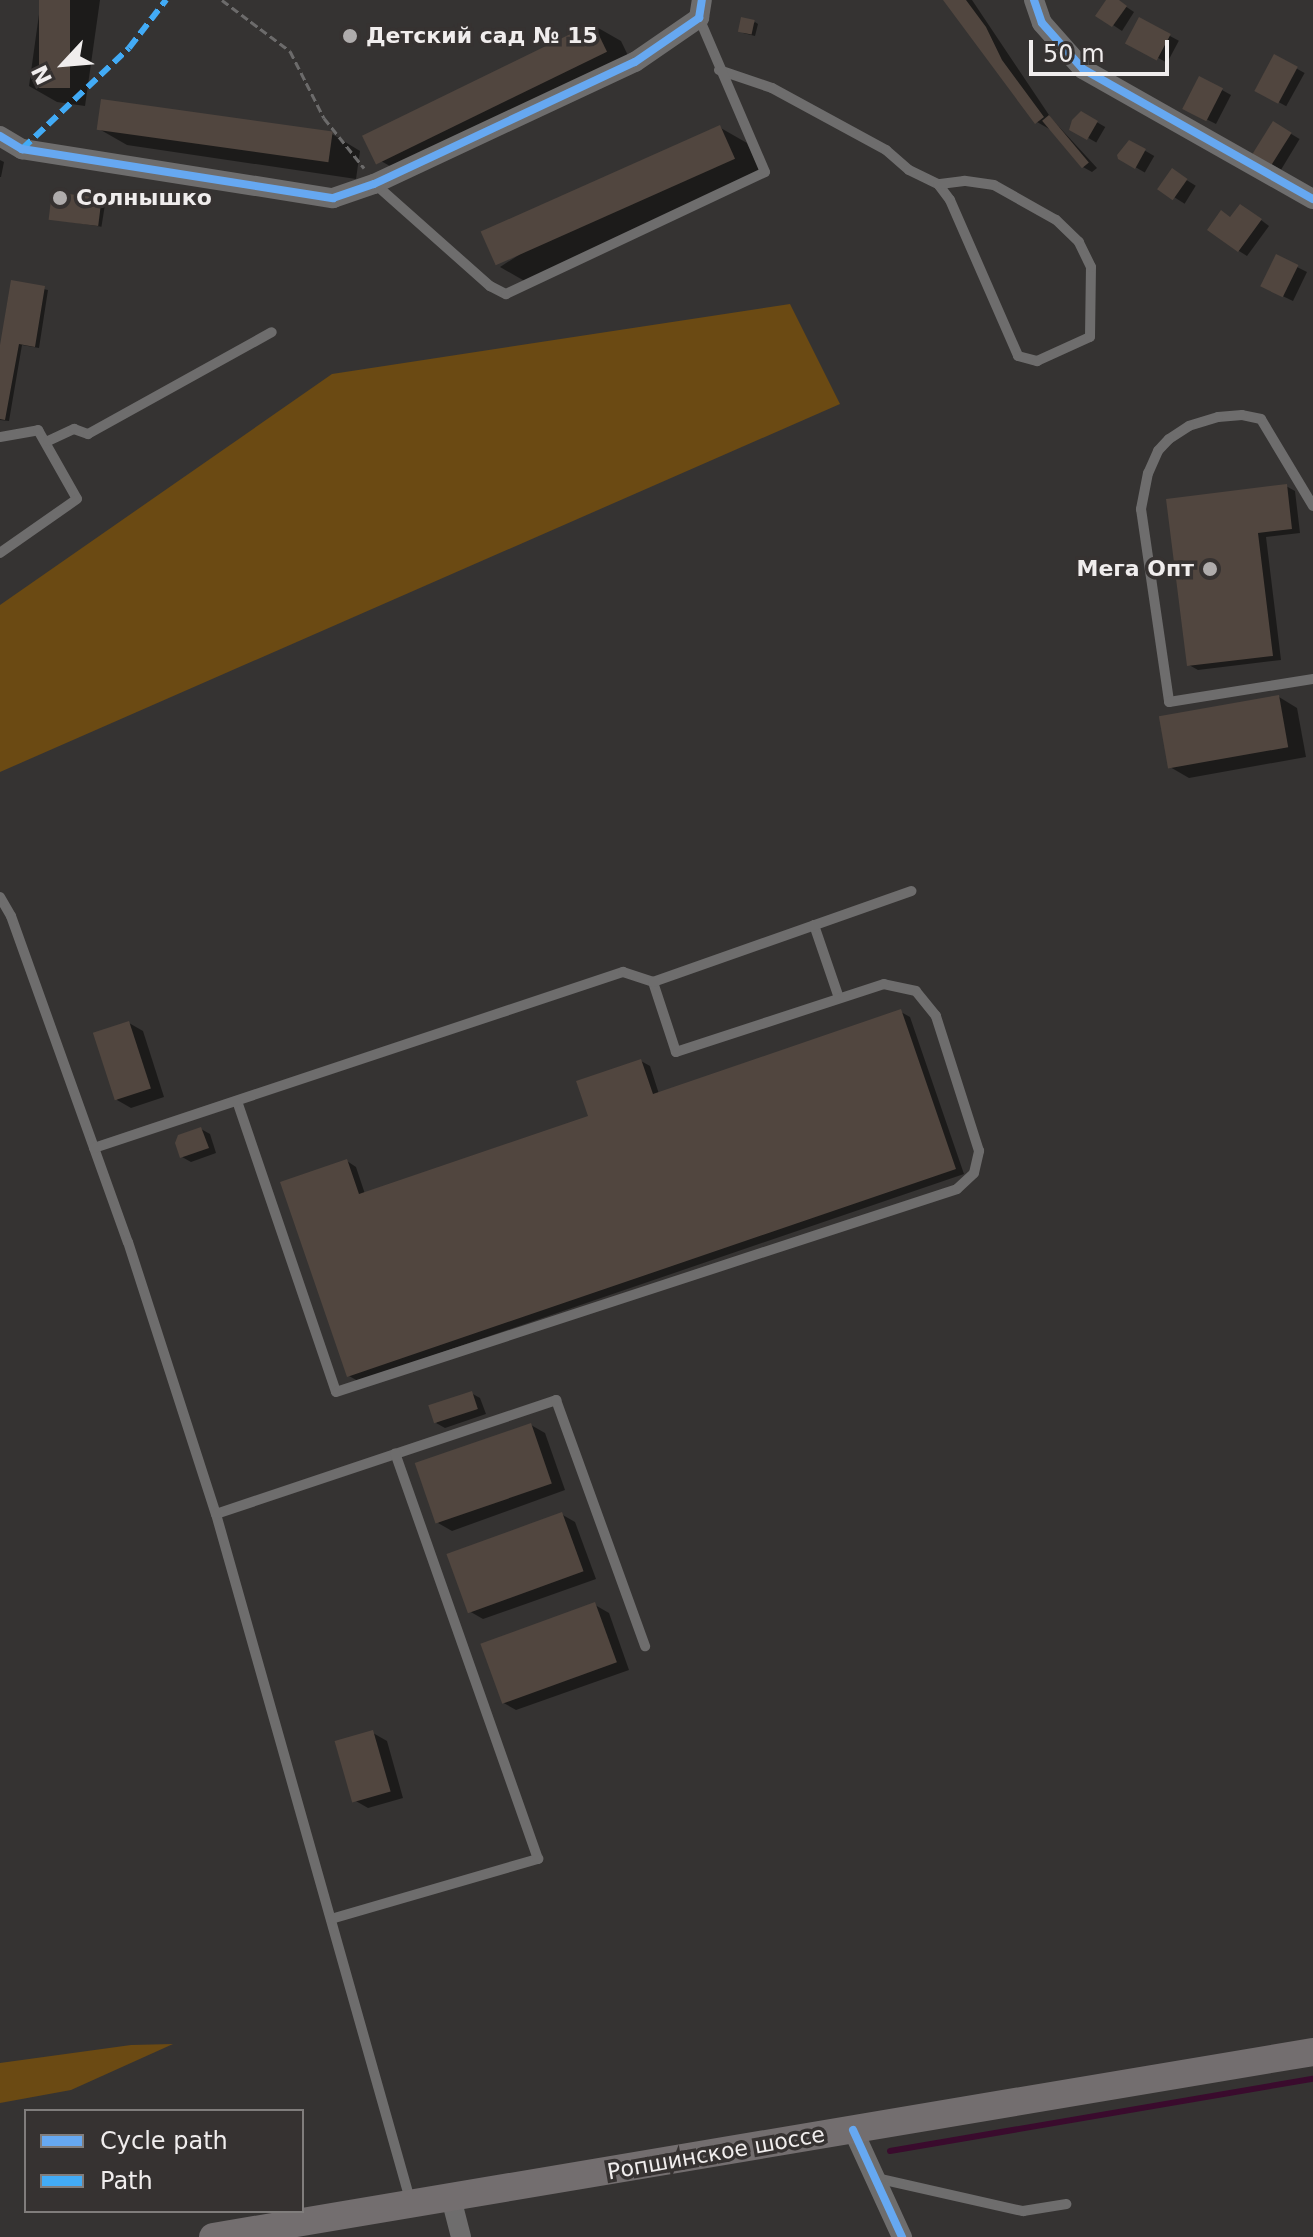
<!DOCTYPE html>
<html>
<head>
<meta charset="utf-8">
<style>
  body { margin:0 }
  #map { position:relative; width:1313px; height:2237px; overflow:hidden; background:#353332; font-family:"DejaVu Sans",sans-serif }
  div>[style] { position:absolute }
  .green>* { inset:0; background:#6b4a13 }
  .shadow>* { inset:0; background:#0007; transform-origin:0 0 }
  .stream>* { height:6px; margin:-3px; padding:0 3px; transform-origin:3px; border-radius:3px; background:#3a0b2d }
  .building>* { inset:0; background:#51463f; transform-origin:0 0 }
  .path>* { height:3px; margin-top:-1.5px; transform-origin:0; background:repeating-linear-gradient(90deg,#6c6b6b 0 8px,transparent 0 12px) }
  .service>* { height:10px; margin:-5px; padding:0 5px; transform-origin:5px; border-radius:5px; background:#6e6d6d }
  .minor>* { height:20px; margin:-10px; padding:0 10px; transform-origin:10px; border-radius:10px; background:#6e6d6d }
  .secondary>* { height:28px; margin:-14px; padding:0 14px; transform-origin:14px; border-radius:14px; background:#736e6f }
  .quiet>* { height:6px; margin-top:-3px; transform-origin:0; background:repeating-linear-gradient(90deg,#42abf6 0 12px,transparent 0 18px) }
  .cycleway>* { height:8px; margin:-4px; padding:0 4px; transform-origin:4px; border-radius:4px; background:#66a8f1 }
  .dots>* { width:22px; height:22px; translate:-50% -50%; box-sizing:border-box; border:4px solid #363231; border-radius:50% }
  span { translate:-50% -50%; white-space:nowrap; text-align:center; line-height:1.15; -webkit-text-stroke:7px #363231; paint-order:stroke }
  .poi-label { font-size:22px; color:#f0eded; font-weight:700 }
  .left { translate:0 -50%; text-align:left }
  .right { translate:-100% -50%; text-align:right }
  .street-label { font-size:22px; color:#f0eded }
  .legend { position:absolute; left:24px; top:2109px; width:280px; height:104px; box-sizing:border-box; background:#363231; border:2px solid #807d7c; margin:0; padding:10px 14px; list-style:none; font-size:24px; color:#f0eded }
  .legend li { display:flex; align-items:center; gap:16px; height:40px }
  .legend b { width:40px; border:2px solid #807d7c }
  .north { position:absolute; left:24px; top:24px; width:80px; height:80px; -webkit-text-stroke:6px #363231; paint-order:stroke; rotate:244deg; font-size:22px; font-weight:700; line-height:32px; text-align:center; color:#f0eded }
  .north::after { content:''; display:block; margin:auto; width:28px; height:36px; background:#f0eded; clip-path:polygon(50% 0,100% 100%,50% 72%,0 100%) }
  .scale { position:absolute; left:1029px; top:40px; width:140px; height:36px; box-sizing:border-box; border:4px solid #f0eded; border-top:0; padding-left:10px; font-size:24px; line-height:28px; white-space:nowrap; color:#f0eded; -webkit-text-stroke:6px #363231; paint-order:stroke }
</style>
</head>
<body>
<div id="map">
  <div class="green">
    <div style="clip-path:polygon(790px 304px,840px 404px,0 772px,0 605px,332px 374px)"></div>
    <div style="clip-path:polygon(173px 2044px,71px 2090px,0 2103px,0 2063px,131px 2045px)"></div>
  </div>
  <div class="shadow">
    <div style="clip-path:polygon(41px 0,100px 0,85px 106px,57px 102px,29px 86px)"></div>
    <div style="clip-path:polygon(945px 0,972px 0,1051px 118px,1097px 168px,1092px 172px,1083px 167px,1051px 130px,1037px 122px)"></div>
    <div style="clip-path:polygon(1108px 0,1116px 0,1134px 12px,1122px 31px,1098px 15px)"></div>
    <div style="left:1140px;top:20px;width:44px;height:25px;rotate:28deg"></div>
    <div style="clip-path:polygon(755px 22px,758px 24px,755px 36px,743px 33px)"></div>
    <div style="clip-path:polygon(593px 25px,621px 41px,634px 68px,402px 173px,374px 157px)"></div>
    <div style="left:1274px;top:56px;width:35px;height:38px;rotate:29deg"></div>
    <div style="clip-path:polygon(1222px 90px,1231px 95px,1216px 124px,1194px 113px)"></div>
    <div style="left:1081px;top:113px;width:28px;height:18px;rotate:30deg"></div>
    <div style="left:1273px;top:123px;width:31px;height:36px;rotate:31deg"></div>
    <div style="clip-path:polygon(719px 127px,747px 143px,762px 175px,528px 283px,500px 267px)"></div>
    <div style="clip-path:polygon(99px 129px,332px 134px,360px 151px,356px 179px,127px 145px)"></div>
    <div style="left:1130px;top:142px;width:28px;height:19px;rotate:30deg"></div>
    <div style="clip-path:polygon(0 160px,4px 162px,1px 177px,0 177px)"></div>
    <div style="left:1172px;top:171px;width:28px;height:21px;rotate:32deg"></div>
    <div style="left:54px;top:194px;width:52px;height:25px;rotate:9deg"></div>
    <div style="clip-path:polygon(1249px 211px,1269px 226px,1247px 256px,1239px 251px,1232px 218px)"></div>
    <div style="clip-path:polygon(1277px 257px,1307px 272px,1293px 301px,1272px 291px)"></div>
    <div style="clip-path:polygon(13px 283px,48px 290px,39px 348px,22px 345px,9px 421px,0 420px,0 357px)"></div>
    <div style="clip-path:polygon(1286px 486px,1295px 491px,1300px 533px,1266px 537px,1281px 660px,1198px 670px,1189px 665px,1169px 500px)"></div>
    <div style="clip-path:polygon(1279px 697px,1297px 708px,1306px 757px,1189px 778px,1170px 767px)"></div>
    <div style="clip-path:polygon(901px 1012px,910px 1017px,964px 1174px,358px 1381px,349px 1376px,347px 1161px,356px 1167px,365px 1194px,590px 1117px,641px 1061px,650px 1066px,659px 1094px)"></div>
    <div style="clip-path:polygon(129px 1023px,143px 1031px,164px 1097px,131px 1108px,117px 1100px)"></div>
    <div style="clip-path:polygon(201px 1129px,210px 1134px,216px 1153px,191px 1162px,182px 1157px)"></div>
    <div style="clip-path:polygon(471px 1393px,480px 1398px,486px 1414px,445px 1428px,436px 1423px)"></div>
    <div style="clip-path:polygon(531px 1425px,545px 1433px,565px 1490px,452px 1531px,438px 1523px)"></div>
    <div style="clip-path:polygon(561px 1514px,575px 1522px,596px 1579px,483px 1619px,469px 1611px)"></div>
    <div style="clip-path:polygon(595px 1605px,609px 1613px,629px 1670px,516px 1710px,502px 1702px)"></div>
    <div style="clip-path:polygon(373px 1733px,387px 1741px,403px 1798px,368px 1808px,354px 1800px)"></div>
  </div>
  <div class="stream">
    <div style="left:890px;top:2151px;width:429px;rotate:-9.7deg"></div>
  </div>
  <div class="building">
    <div style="left:39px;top:0;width:31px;height:88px"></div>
    <div style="clip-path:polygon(943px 0,966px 0,986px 27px,1002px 60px,1044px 117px,1035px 124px)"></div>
    <div style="clip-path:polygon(1106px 0,1119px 0,1127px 6px,1112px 27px,1095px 16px)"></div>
    <div style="left:741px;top:17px;width:14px;height:15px;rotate:12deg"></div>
    <div style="left:1139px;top:17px;width:36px;height:30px;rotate:28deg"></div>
    <div style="left:593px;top:23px;width:32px;height:257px;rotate:64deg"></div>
    <div style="left:1274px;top:54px;width:27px;height:42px;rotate:28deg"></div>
    <div style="left:1199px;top:76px;width:27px;height:37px;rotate:27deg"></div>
    <div style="left:101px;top:99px;width:234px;height:31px;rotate:8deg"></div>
    <div style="clip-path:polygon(1081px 111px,1098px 121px,1087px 140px,1069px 130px,1072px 120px)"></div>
    <div style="left:1049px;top:115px;width:62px;height:9px;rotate:50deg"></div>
    <div style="left:1273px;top:121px;width:22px;height:40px;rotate:32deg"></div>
    <div style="left:720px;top:125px;width:37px;height:262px;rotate:66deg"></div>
    <div style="clip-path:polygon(1129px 140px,1146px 149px,1135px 169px,1118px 159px,1117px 155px)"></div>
    <div style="left:1172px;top:168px;width:19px;height:26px;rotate:35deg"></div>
    <div style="left:52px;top:192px;width:50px;height:28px;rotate:7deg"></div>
    <div style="clip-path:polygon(1240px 204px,1262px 219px,1238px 252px,1207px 230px,1221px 210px,1230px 217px)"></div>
    <div style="left:1276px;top:254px;width:25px;height:36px;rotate:26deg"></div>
    <div style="clip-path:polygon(11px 280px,45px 286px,35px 347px,19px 344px,5px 420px,0 419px,0 345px)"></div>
    <div style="clip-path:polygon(1287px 484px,1292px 529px,1258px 533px,1273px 656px,1187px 666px,1166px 499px)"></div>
    <div style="left:1279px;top:695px;width:53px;height:122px;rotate:80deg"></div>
    <div style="clip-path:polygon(901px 1009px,956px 1169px,347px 1377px,280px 1182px,347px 1159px,359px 1194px,588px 1116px,576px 1081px,641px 1059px,653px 1094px)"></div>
    <div style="left:129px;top:1021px;width:71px;height:38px;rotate:72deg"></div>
    <div style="clip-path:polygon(201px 1127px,209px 1148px,180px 1158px,175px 1143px,178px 1135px)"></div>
    <div style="left:472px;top:1391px;width:19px;height:46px;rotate:72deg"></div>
    <div style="left:531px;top:1423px;width:64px;height:123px;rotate:71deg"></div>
    <div style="left:562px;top:1512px;width:63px;height:123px;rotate:70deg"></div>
    <div style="left:595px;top:1602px;width:64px;height:122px;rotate:70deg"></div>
    <div style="left:373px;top:1730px;width:64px;height:40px;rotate:74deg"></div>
  </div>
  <div class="path">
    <div style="left:222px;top:0;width:85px;rotate:36.9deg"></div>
    <div style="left:290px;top:51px;width:75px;rotate:63.1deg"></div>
    <div style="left:324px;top:118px;width:64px;rotate:51.3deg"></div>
  </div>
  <div class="service">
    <div style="left:719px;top:70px;width:56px;rotate:18.8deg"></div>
    <div style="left:772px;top:88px;width:130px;rotate:28.5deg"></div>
    <div style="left:886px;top:150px;width:30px;rotate:41deg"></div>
    <div style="left:909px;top:170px;width:32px;rotate:26deg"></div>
    <div style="left:938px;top:184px;width:20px;rotate:53deg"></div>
    <div style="left:950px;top:200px;width:170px;rotate:66.4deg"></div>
    <div style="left:1018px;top:356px;width:20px;rotate:15deg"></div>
    <div style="left:1037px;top:361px;width:58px;rotate:-24.4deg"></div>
    <div style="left:1090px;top:337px;width:70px;rotate:-89.2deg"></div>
    <div style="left:1091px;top:267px;width:28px;rotate:-116deg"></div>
    <div style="left:1079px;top:242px;width:32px;rotate:-136deg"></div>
    <div style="left:1056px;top:220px;width:71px;rotate:-150.6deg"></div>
    <div style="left:994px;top:185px;width:30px;rotate:-172deg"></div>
    <div style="left:964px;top:181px;width:26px;rotate:173deg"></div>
    <div style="left:375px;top:184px;width:154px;rotate:41.6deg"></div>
    <div style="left:490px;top:286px;width:18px;rotate:27deg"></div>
    <div style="left:506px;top:294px;width:286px;rotate:-25.2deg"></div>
    <div style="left:765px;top:172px;width:168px;rotate:-113.2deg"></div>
    <div style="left:0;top:437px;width:39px;rotate:-10deg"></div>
    <div style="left:38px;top:430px;width:79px;rotate:60.5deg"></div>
    <div style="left:77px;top:499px;width:94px;rotate:145deg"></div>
    <div style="left:48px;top:441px;width:29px;rotate:-25deg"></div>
    <div style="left:74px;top:429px;width:15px;rotate:20deg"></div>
    <div style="left:88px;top:434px;width:210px;rotate:-29deg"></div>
    <div style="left:1313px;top:506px;width:101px;rotate:-120.9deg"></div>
    <div style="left:1261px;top:419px;width:19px;rotate:-168deg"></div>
    <div style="left:1242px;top:415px;width:24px;rotate:175deg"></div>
    <div style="left:1218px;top:417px;width:30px;rotate:163deg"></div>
    <div style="left:1189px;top:426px;width:24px;rotate:147deg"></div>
    <div style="left:1169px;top:439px;width:16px;rotate:133deg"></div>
    <div style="left:1158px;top:451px;width:24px;rotate:114deg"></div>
    <div style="left:1148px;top:473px;width:37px;rotate:101deg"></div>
    <div style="left:1141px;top:509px;width:195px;rotate:81.7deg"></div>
    <div style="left:1169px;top:702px;width:146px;rotate:-9.1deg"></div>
    <div style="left:0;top:897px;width:22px;rotate:60deg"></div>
    <div style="left:11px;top:916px;width:346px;rotate:70.3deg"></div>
    <div style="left:128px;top:1242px;width:286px;rotate:72.1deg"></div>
    <div style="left:216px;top:1514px;width:716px;rotate:74.2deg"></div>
    <div style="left:814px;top:925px;width:77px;rotate:71.1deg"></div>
    <div style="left:237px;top:1101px;width:307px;rotate:71.2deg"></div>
    <div style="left:336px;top:1392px;width:653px;rotate:-18.1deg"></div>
    <div style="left:957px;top:1189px;width:23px;rotate:-43deg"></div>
    <div style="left:974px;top:1173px;width:23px;rotate:-77deg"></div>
    <div style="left:979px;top:1151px;width:142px;rotate:-107.7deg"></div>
    <div style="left:936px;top:1016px;width:32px;rotate:-129deg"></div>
    <div style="left:916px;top:991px;width:33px;rotate:-168deg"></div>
    <div style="left:884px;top:984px;width:219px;rotate:161.9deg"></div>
    <div style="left:676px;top:1052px;width:74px;rotate:-108.2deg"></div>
    <div style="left:94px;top:1148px;width:558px;rotate:-18.4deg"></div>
    <div style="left:623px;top:972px;width:32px;rotate:18deg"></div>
    <div style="left:653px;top:982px;width:274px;rotate:-19.4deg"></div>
    <div style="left:216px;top:1514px;width:359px;rotate:-18.5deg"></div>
    <div style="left:556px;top:1400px;width:262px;rotate:70.1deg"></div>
    <div style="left:331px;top:1919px;width:216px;rotate:-16.2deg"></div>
    <div style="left:538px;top:1859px;width:430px;rotate:-109.4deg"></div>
    <div style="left:876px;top:2178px;width:151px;rotate:12.7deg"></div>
    <div style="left:1023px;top:2211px;width:44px;rotate:-9.2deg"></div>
  </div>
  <div class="minor">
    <div style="left:1034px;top:0;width:24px;rotate:71deg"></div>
    <div style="left:1042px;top:23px;width:62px;rotate:48.3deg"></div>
    <div style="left:1083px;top:69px;width:264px;rotate:29.5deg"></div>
    <div style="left:0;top:136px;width:26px;rotate:31deg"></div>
    <div style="left:22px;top:149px;width:315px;rotate:9deg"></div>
    <div style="left:333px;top:198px;width:43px;rotate:-18.9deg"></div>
    <div style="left:374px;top:184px;width:288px;rotate:-25.1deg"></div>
    <div style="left:635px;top:62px;width:78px;rotate:-34.5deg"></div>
    <div style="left:699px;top:18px;width:18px;rotate:-81deg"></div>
    <div style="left:853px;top:2130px;width:118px;rotate:65.4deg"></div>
    <div style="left:451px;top:2198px;width:40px;rotate:75.6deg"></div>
  </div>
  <div class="secondary">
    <div style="left:213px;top:2237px;width:1115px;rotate:-9.55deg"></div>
  </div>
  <div class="quiet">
    <div style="left:22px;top:149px;width:147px;rotate:-43.3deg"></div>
    <div style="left:129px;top:48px;width:61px;rotate:-52.4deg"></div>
  </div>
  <div class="cycleway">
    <div style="left:1034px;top:0;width:24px;rotate:71deg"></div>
    <div style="left:1042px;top:23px;width:62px;rotate:48.3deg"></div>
    <div style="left:1083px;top:69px;width:264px;rotate:29.5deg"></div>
    <div style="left:0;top:136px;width:26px;rotate:31deg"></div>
    <div style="left:22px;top:149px;width:315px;rotate:9deg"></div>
    <div style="left:333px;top:198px;width:43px;rotate:-18.9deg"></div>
    <div style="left:374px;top:184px;width:288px;rotate:-25.1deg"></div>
    <div style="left:635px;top:62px;width:78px;rotate:-34.5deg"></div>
    <div style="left:699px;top:18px;width:18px;rotate:-81deg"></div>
    <div style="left:853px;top:2130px;width:118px;rotate:65.4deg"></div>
  </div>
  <div class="dots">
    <div style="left:350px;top:36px;background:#afacac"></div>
    <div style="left:60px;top:198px;background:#afacac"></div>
    <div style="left:1210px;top:569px;background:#afacac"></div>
  </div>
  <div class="poi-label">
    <span class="left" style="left:366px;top:36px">Детский сад № 15</span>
    <span class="left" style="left:76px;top:198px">Солнышко</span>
    <span class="right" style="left:1194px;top:569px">Мега Опт</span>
  </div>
  <div class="street-label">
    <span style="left:716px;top:2153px;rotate:-10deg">Ропшинское шоссе</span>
  </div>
  <ul class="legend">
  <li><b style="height:10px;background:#66a8f1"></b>Cycle path</li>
  <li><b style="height:10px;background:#42abf6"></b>Path</li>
  </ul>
  <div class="north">N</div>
  <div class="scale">50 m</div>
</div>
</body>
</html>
